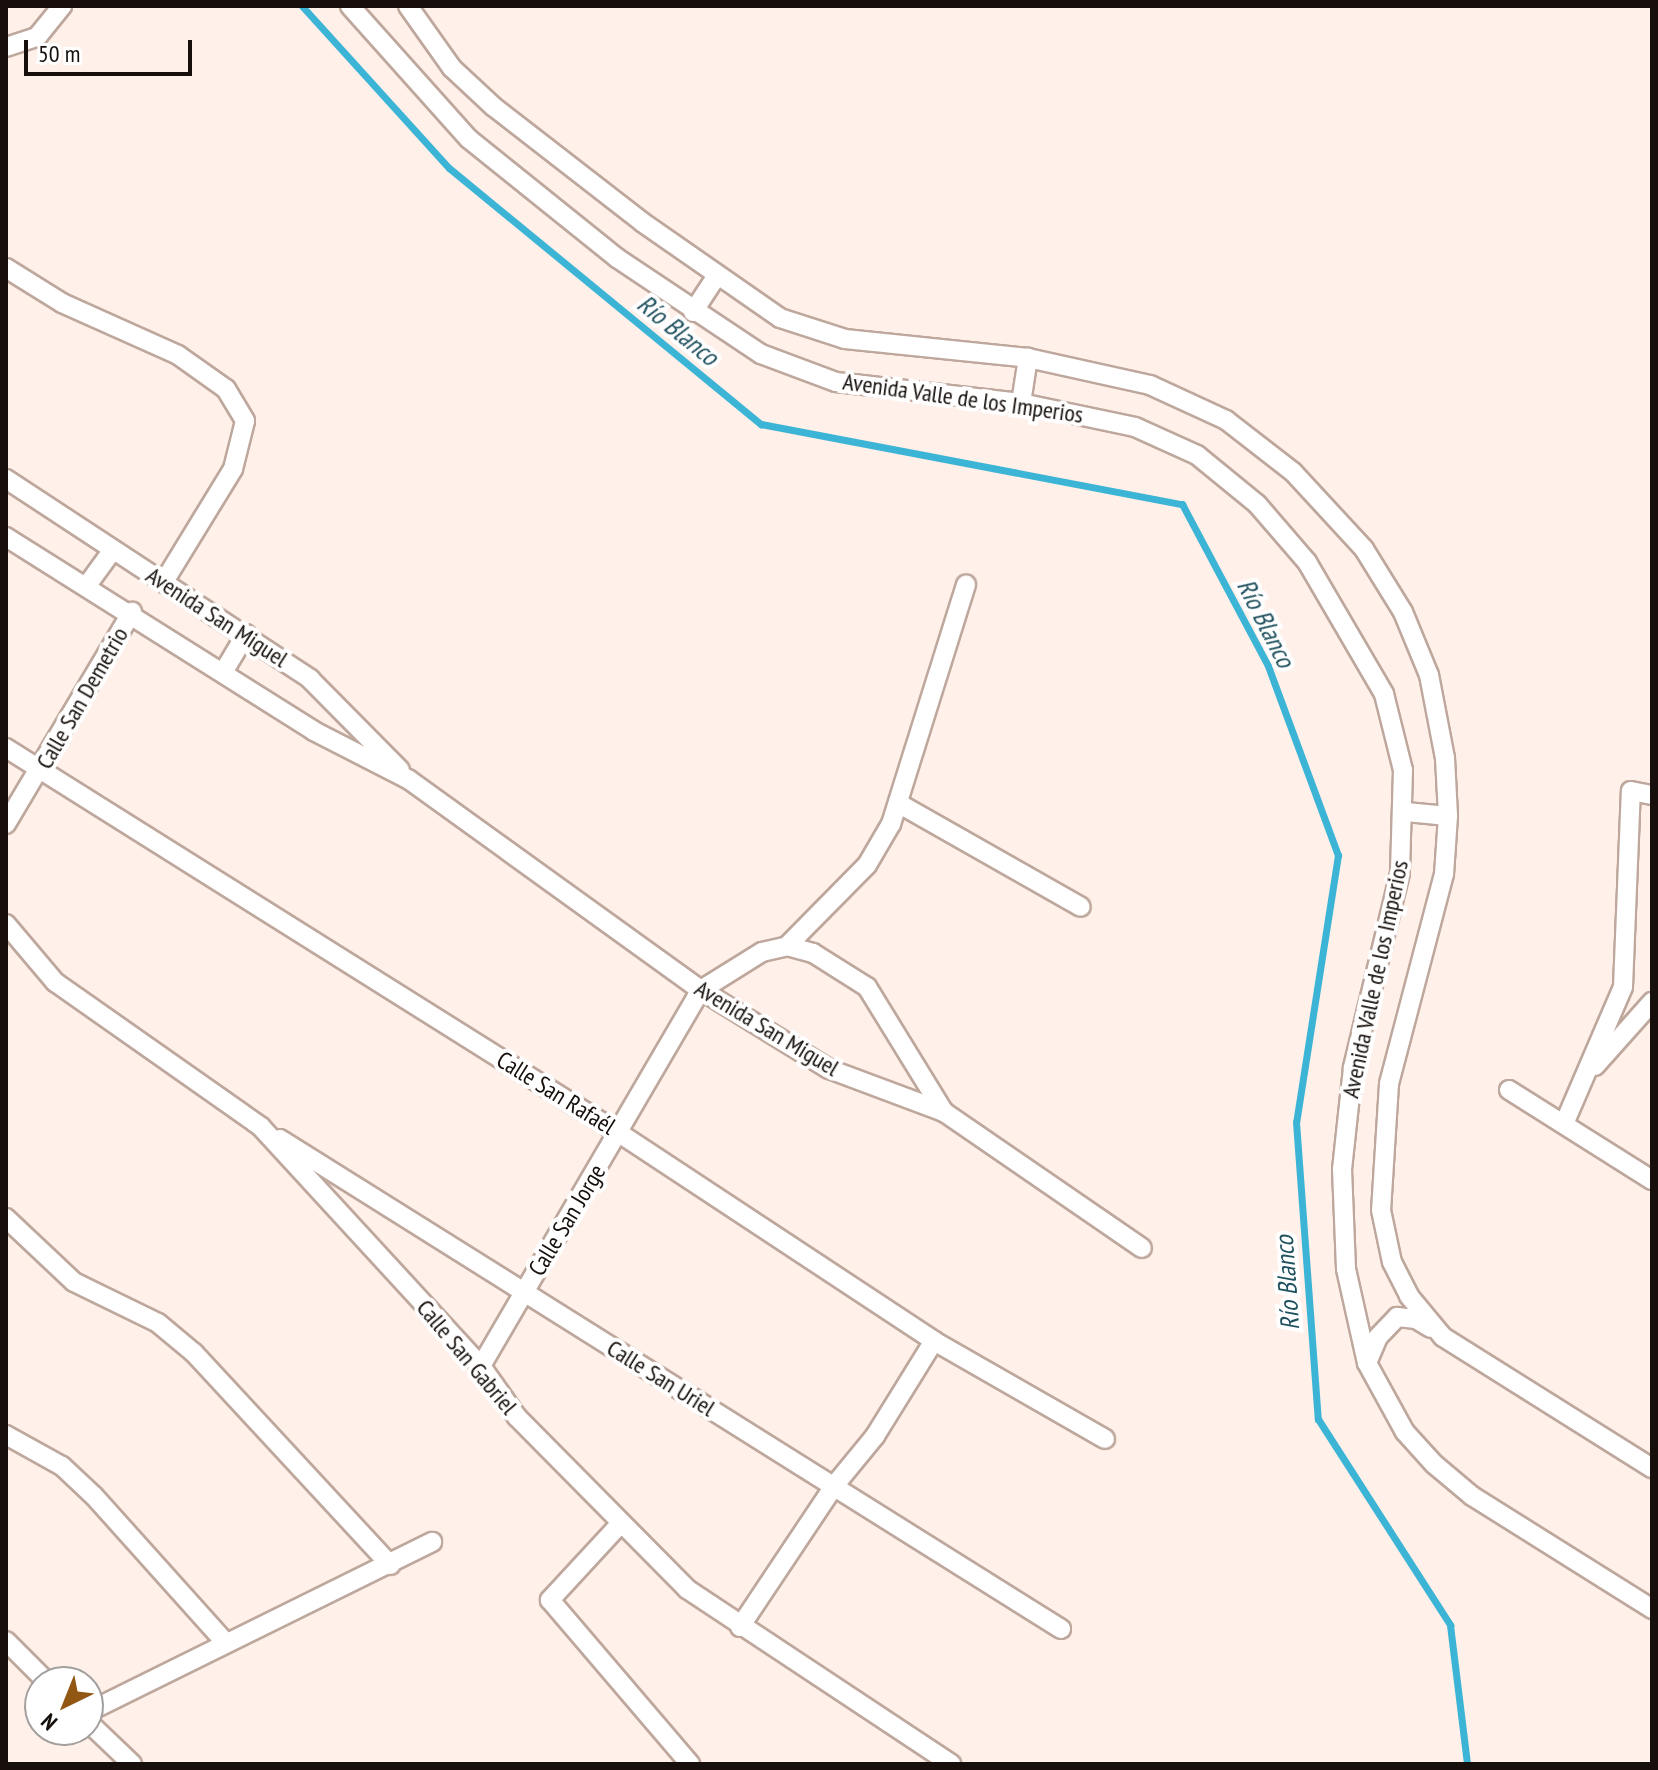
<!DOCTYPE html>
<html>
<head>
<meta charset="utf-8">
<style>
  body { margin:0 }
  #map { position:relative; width:1658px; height:1770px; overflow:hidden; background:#fff0e9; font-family:"PT Sans Narrow",sans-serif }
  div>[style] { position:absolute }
  .stream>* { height:7px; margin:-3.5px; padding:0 3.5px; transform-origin:3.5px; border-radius:3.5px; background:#3cb4d5 }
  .roads { filter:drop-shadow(2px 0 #bea79c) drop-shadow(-2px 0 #bea79c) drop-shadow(0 2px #bea79c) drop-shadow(0 -2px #bea79c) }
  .minor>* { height:18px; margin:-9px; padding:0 9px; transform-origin:9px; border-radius:9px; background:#fff }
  span { translate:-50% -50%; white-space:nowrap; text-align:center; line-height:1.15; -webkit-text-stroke:8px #fff; paint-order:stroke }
  .street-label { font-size:24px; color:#160f0b }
  .water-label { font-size:26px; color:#20515f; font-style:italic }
  .frame { position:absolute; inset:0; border:8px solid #160f0b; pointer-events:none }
  .north { position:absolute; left:24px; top:1666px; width:80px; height:80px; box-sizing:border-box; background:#fff; border:2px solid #a29f9d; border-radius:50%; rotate:223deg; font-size:22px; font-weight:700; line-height:32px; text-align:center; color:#160f0b }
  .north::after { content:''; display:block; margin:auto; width:28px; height:36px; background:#915713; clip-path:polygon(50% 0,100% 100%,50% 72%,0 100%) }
  .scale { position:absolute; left:24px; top:40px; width:168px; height:36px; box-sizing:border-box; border:4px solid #160f0b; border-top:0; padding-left:10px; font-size:24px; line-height:28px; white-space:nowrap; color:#160f0b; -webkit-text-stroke:6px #fff; paint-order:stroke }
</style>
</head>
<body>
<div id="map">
  <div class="stream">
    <div style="left:302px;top:6px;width:219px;rotate:47.8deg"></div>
    <div style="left:449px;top:168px;width:404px;rotate:39.4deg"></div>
    <div style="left:761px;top:424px;width:429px;rotate:10.8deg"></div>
    <div style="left:1182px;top:504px;width:183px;rotate:62deg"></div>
    <div style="left:1268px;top:666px;width:202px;rotate:69.7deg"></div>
    <div style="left:1338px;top:855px;width:270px;rotate:98.9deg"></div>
    <div style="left:1296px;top:1122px;width:298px;rotate:85.8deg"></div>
    <div style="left:1318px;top:1419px;width:245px;rotate:57.3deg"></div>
    <div style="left:1450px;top:1625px;width:140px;rotate:83deg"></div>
  </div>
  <div class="roads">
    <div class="minor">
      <div style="left:350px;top:6px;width:178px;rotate:48.2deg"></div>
      <div style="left:469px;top:139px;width:190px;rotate:38.8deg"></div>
      <div style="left:617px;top:258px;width:173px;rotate:33.7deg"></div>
      <div style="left:761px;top:354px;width:80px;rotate:20.5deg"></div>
      <div style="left:836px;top:382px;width:186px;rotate:6.5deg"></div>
      <div style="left:1021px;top:403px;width:116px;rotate:11.9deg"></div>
      <div style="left:1135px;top:427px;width:68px;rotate:24.3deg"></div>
      <div style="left:1197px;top:455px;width:77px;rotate:39.2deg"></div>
      <div style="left:1257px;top:504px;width:77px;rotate:49.2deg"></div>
      <div style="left:1307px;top:562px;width:153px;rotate:59.7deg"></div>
      <div style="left:1384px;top:694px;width:78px;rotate:76deg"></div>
      <div style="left:1403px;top:770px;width:103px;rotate:91.7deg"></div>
      <div style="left:1400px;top:873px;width:201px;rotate:103.6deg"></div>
      <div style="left:1353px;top:1068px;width:102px;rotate:96.2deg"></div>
      <div style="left:1342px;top:1169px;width:100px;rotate:87.7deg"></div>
      <div style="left:1346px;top:1269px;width:96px;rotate:77.4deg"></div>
      <div style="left:1367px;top:1363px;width:79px;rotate:61.2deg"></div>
      <div style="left:1405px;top:1432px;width:43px;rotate:47.8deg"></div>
      <div style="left:1434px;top:1464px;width:50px;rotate:40.1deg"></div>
      <div style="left:1472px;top:1496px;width:213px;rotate:32.1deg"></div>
      <div style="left:408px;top:6px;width:76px;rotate:54.6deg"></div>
      <div style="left:452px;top:68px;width:57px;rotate:42.9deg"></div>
      <div style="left:494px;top:107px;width:187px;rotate:37.8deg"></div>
      <div style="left:642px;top:222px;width:168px;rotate:34.8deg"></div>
      <div style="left:780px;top:318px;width:68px;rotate:17.9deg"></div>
      <div style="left:845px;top:339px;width:184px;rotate:5.9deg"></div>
      <div style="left:1028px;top:358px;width:125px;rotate:12.5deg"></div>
      <div style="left:1150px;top:385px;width:84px;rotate:24.7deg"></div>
      <div style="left:1226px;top:420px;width:85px;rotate:37.8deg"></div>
      <div style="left:1293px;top:472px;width:105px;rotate:47.3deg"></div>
      <div style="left:1364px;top:549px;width:74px;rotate:58.2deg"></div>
      <div style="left:1403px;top:612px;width:68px;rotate:67.6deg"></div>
      <div style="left:1429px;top:675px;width:85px;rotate:79.1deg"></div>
      <div style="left:1445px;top:758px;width:58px;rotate:87deg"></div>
      <div style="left:1448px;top:816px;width:58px;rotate:93.9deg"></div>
      <div style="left:1444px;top:874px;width:217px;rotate:104.7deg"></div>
      <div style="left:1389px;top:1084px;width:126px;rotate:93.6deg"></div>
      <div style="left:1381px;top:1210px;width:53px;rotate:78.1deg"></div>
      <div style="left:1392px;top:1262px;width:38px;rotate:63deg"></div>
      <div style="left:1409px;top:1296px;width:53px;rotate:50.3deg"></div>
      <div style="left:1443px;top:1337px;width:247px;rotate:32.1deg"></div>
      <div style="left:6px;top:47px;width:33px;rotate:-18deg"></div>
      <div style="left:37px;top:37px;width:40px;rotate:-51deg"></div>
      <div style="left:6px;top:268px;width:66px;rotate:32deg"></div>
      <div style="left:62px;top:303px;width:127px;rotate:24.1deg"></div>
      <div style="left:178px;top:355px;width:59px;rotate:35.3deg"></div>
      <div style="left:226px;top:389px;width:37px;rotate:59deg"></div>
      <div style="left:245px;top:421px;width:49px;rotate:104deg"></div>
      <div style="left:233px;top:469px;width:130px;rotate:121.5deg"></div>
      <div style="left:693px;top:312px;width:42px;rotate:-56.7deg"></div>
      <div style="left:1021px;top:403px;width:46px;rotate:-81.2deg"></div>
      <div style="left:6px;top:479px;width:364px;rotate:33.3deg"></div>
      <div style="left:310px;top:679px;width:128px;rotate:45.3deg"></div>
      <div style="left:6px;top:537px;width:364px;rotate:32.2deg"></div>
      <div style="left:314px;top:731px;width:106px;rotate:27.1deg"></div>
      <div style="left:408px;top:779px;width:361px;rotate:35.8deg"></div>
      <div style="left:701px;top:990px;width:150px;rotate:31.7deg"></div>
      <div style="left:829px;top:1069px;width:123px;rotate:20.5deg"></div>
      <div style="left:944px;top:1112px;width:240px;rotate:34.5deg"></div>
      <div style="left:88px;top:584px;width:39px;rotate:-54deg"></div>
      <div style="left:224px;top:671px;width:43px;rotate:-59.3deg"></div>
      <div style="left:6px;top:748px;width:724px;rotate:32.13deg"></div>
      <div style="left:619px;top:1133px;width:377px;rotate:33.4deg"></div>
      <div style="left:934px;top:1341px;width:197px;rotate:29.8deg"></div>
      <div style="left:898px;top:803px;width:210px;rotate:29.6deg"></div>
      <div style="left:1406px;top:812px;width:42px;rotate:5.4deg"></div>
      <div style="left:6px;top:824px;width:247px;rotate:-59.3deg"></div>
      <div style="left:6px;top:924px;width:76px;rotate:49.8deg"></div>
      <div style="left:55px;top:982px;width:252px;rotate:35.1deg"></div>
      <div style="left:261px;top:1127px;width:325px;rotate:47.4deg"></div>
      <div style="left:481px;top:1366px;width:62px;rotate:54.8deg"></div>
      <div style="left:517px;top:1417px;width:242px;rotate:45.3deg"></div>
      <div style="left:687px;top:1589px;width:317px;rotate:33.5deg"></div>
      <div style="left:787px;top:946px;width:114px;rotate:-45.4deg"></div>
      <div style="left:867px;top:865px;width:48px;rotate:-59.7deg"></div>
      <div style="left:891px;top:824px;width:251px;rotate:-72.6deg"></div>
      <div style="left:1595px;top:1066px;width:86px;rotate:-48.3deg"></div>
      <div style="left:1509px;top:1090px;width:169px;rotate:32.2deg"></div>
      <div style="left:1564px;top:1124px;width:149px;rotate:-66.7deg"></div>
      <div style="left:1623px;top:987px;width:196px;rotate:-87.7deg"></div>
      <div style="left:1631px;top:791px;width:21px;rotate:11deg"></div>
      <div style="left:280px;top:1139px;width:922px;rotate:32.1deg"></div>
      <div style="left:6px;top:1218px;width:93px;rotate:43.3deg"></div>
      <div style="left:74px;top:1282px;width:93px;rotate:26deg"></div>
      <div style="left:158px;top:1323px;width:47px;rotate:39.8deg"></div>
      <div style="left:194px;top:1353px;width:289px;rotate:47.2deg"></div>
      <div style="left:1367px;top:1363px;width:28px;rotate:-67deg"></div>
      <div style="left:1378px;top:1337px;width:28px;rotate:-46deg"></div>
      <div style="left:1397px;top:1317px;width:19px;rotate:6deg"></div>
      <div style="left:1416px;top:1319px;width:17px;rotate:31deg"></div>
      <div style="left:481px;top:1366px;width:436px;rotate:-59.7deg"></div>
      <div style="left:701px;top:990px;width:72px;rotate:-31.9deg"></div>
      <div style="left:762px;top:952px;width:26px;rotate:-13deg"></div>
      <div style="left:787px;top:946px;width:27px;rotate:15deg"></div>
      <div style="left:813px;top:953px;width:64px;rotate:32.2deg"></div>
      <div style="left:867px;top:987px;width:147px;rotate:58.4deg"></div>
      <div style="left:6px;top:1435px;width:64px;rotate:29deg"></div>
      <div style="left:62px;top:1466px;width:44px;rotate:43.2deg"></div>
      <div style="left:94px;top:1496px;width:198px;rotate:48.1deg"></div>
      <div style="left:621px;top:1523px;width:105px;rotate:132.7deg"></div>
      <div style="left:550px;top:1600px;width:216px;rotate:49.5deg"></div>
      <div style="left:740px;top:1627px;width:169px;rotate:-56.3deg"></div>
      <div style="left:834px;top:1486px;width:65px;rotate:-50.6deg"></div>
      <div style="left:875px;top:1436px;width:112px;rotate:-58.2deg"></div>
      <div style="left:6px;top:1641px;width:58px;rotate:45deg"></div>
      <div style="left:88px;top:1712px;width:384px;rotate:-26.3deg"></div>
      <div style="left:88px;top:1722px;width:61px;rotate:43.7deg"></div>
    </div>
  </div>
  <div class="street-label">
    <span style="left:963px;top:398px;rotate:8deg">Avenida Valle de los Imperios</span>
    <span style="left:217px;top:617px;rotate:33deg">Avenida San Miguel</span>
    <span style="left:82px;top:698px;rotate:-60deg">Calle San Demetrio</span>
    <span style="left:1375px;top:979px;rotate:-78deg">Avenida Valle de los Imperios</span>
    <span style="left:767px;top:1028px;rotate:31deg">Avenida San Miguel</span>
    <span style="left:556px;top:1093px;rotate:32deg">Calle San Rafaél</span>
    <span style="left:567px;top:1220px;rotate:-59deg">Calle San Jorge</span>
    <span style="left:467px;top:1357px;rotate:50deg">Calle San Gabriel</span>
    <span style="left:661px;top:1378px;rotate:32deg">Calle San Uriel</span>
  </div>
  <div class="water-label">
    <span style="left:678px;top:330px;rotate:39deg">Río Blanco</span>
    <span style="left:1266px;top:623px;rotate:63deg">Río Blanco</span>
    <span style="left:1287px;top:1283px;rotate:-94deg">Río Blanco</span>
  </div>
  <div class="frame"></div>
  <div class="north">N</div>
  <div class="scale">50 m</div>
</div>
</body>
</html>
